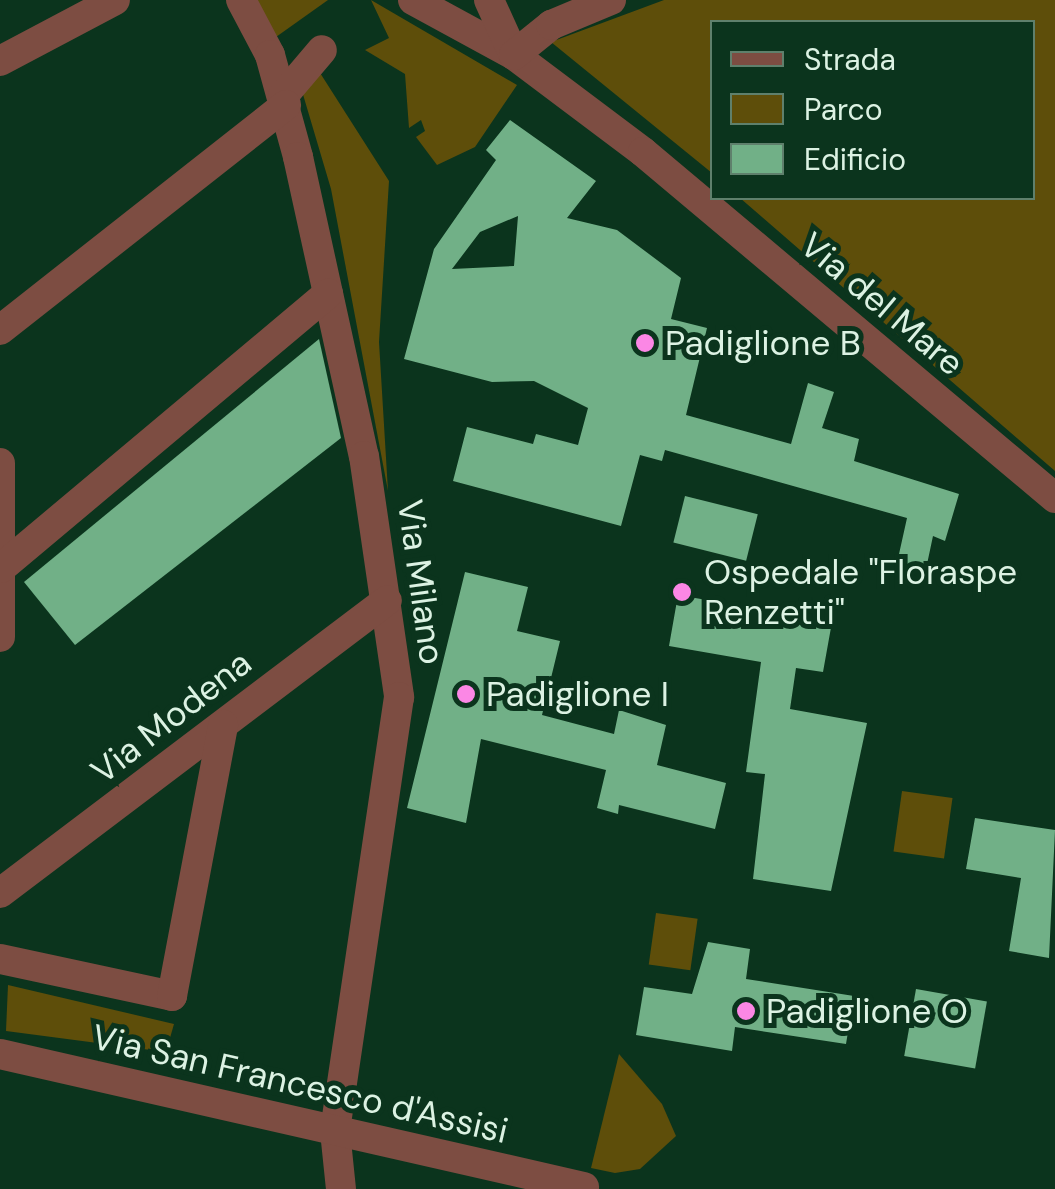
<!DOCTYPE html>
<html>
<head>
<meta charset="utf-8">
<style>
  body { margin:0 }
  #map { position:relative; width:1055px; height:1189px; overflow:hidden; background:#0b341d; font-family:"DM Sans",sans-serif }
  div>[style] { position:absolute }
  .green>* { inset:0; background:#5e4e0a; transform-origin:0 0 }
  .building>* { inset:0; background:#71b087; transform-origin:0 0 }
  .minor>* { height:30px; margin:-15px; padding:0 15px; transform-origin:15px; border-radius:15px; background:#7d4d42 }
  .dots>* { width:28px; height:28px; translate:-50% -50%; box-sizing:border-box; border:5px solid #0b341d; border-radius:50% }
  span { translate:-50% -50%; white-space:nowrap; text-align:center; line-height:1.15; -webkit-text-stroke:10px #0b341d; paint-order:stroke }
  .street-label { font-size:35px; color:#dcf2e3 }
  .poi-label { font-size:35px; color:#dcf2e3 }
  .left { translate:0 -50%; text-align:left }
  .legend { position:absolute; left:710px; top:20px; width:325px; height:180px; box-sizing:border-box; background:#0b341d; border:2px solid #5f806c; margin:0; padding:12px 18px; list-style:none; font-size:30px; color:#dcf2e3 }
  .legend li { display:flex; align-items:center; gap:20px; height:50px }
  .legend b { width:50px; border:2px solid #5f806c }
</style>
</head>
<body>
<div id="map">
  <div class="green">
    <div style="clip-path:polygon(255px 0,328px 0,276px 37px)"></div>
    <div style="clip-path:polygon(371px 0,517px 85px,475px 147px,437px 165px,416px 137px,425px 131px,421px 120px,409px 128px,405px 74px,365px 50px,389px 38px)"></div>
    <div style="clip-path:polygon(664px 0,1055px 0,1055px 471px,740px 198px,1032px 198px,1032px 22px,712px 22px,712px 173px,551px 42px)"></div>
    <div style="clip-path:polygon(315px 65px,389px 181px,379px 342px,388px 491px,331px 189px,299px 81px)"></div>
    <div style="left:902px;top:791px;width:51px;height:61px;rotate:8deg"></div>
    <div style="left:656px;top:913px;width:42px;height:52px;rotate:8deg"></div>
    <div style="clip-path:polygon(8px 985px,174px 1024px,166px 1052px,6px 1031px)"></div>
    <div style="clip-path:polygon(619px 1054px,662px 1104px,676px 1136px,640px 1169px,615px 1173px,591px 1168px)"></div>
  </div>
  <div class="building">
    <div style="clip-path:polygon(evenodd,510px 120px,596px 181px,567px 218px,617px 230px,681px 278px,671px 319px,707px 328px,686px 415px,791px 444px,808px 383px,834px 392px,822px 428px,859px 439px,854px 461px,959px 494px,945px 541px,933px 536px,926px 569px,897px 563px,907px 518px,665px 450px,662px 461px,640px 455px,621px 526px,453px 481px,467px 427px,533px 444px,536px 434px,578px 445px,588px 408px,534px 381px,492px 382px,404px 359px,434px 249px,496px 160px,486px 150px,510px 120px,518px 216px,514px 266px,452px 269px,480px 232px,518px 216px)"></div>
    <div style="clip-path:polygon(319px 339px,341px 438px,75px 645px,24px 582px)"></div>
    <div style="left:685px;top:496px;width:75px;height:48px;rotate:14deg"></div>
    <div style="clip-path:polygon(465px 572px,528px 587px,517px 631px,560px 641px,542px 715px,614px 734px,619px 710px,666px 725px,657px 765px,726px 783px,715px 829px,619px 805px,618px 814px,597px 808px,606px 770px,481px 739px,466px 823px,407px 808px)"></div>
    <div style="clip-path:polygon(678px 595px,832px 622px,823px 672px,796px 668px,790px 709px,867px 723px,831px 891px,753px 879px,765px 774px,746px 772px,761px 662px,669px 646px)"></div>
    <div style="clip-path:polygon(975px 818px,1055px 830px,1049px 958px,1009px 951px,1021px 878px,966px 869px)"></div>
    <div style="clip-path:polygon(708px 942px,750px 949px,746px 979px,854px 996px,846px 1044px,735px 1027px,732px 1051px,636px 1035px,644px 987px,692px 994px)"></div>
    <div style="left:916px;top:989px;width:72px;height:68px;rotate:10deg"></div>
  </div>
  <div class="minor">
    <div style="left:241px;top:0;width:62px;rotate:62.2deg"></div>
    <div style="left:270px;top:55px;width:106px;rotate:74.6deg"></div>
    <div style="left:298px;top:157px;width:306px;rotate:77.6deg"></div>
    <div style="left:364px;top:456px;width:244px;rotate:81.7deg"></div>
    <div style="left:399px;top:697px;width:439px;rotate:98.4deg"></div>
    <div style="left:335px;top:1131px;width:58px;rotate:84.1deg"></div>
    <div style="left:413px;top:0;width:115px;rotate:28.6deg"></div>
    <div style="left:514px;top:55px;width:161px;rotate:36.9deg"></div>
    <div style="left:643px;top:152px;width:538px;rotate:40.02deg"></div>
    <div style="left:489px;top:0;width:60px;rotate:65.6deg"></div>
    <div style="left:514px;top:55px;width:48px;rotate:-39deg"></div>
    <div style="left:551px;top:25px;width:65px;rotate:-22.6deg"></div>
    <div style="left:0;top:61px;width:130px;rotate:-27.9deg"></div>
    <div style="left:283px;top:96px;width:60px;rotate:-49.7deg"></div>
    <div style="left:0;top:330px;width:364px;rotate:-38.2deg"></div>
    <div style="left:0;top:463px;width:174px;rotate:90deg"></div>
    <div style="left:1px;top:568px;width:427px;rotate:-40deg"></div>
    <div style="left:0;top:893px;width:485px;rotate:-37.1deg"></div>
    <div style="left:0;top:959px;width:176px;rotate:12.1deg"></div>
    <div style="left:172px;top:996px;width:276px;rotate:-79.3deg"></div>
    <div style="left:0;top:1054px;width:599px;rotate:12.83deg"></div>
  </div>
  <div class="dots">
    <div style="left:645px;top:343px;background:#fb87e5"></div>
    <div style="left:682px;top:592px;background:#fb87e5"></div>
    <div style="left:466px;top:694px;background:#fb87e5"></div>
    <div style="left:746px;top:1011px;background:#fb87e5"></div>
  </div>
  <div class="street-label">
    <span style="left:882px;top:304px;rotate:40deg">Via del Mare</span>
    <span style="left:421px;top:582px;rotate:82deg">Via Milano</span>
    <span style="left:171px;top:717px;rotate:-38deg">Via Modena</span>
    <span style="left:300px;top:1084px;rotate:13deg">Via San Francesco d'Assisi</span>
  </div>
  <div class="poi-label">
    <span class="left" style="left:665px;top:343px">Padiglione B</span>
    <span class="left" style="left:704px;top:592px">Ospedale "Floraspe<br>Renzetti"</span>
    <span class="left" style="left:486px;top:694px">Padiglione I</span>
    <span class="left" style="left:766px;top:1011px">Padiglione O</span>
  </div>
  <ul class="legend">
  <li><b style="height:12px;background:#7d4d42"></b>Strada</li>
  <li><b style="height:28px;background:#5e4e0a"></b>Parco</li>
  <li><b style="height:28px;background:#71b087"></b>Edificio</li>
  </ul>
</div>
</body>
</html>
